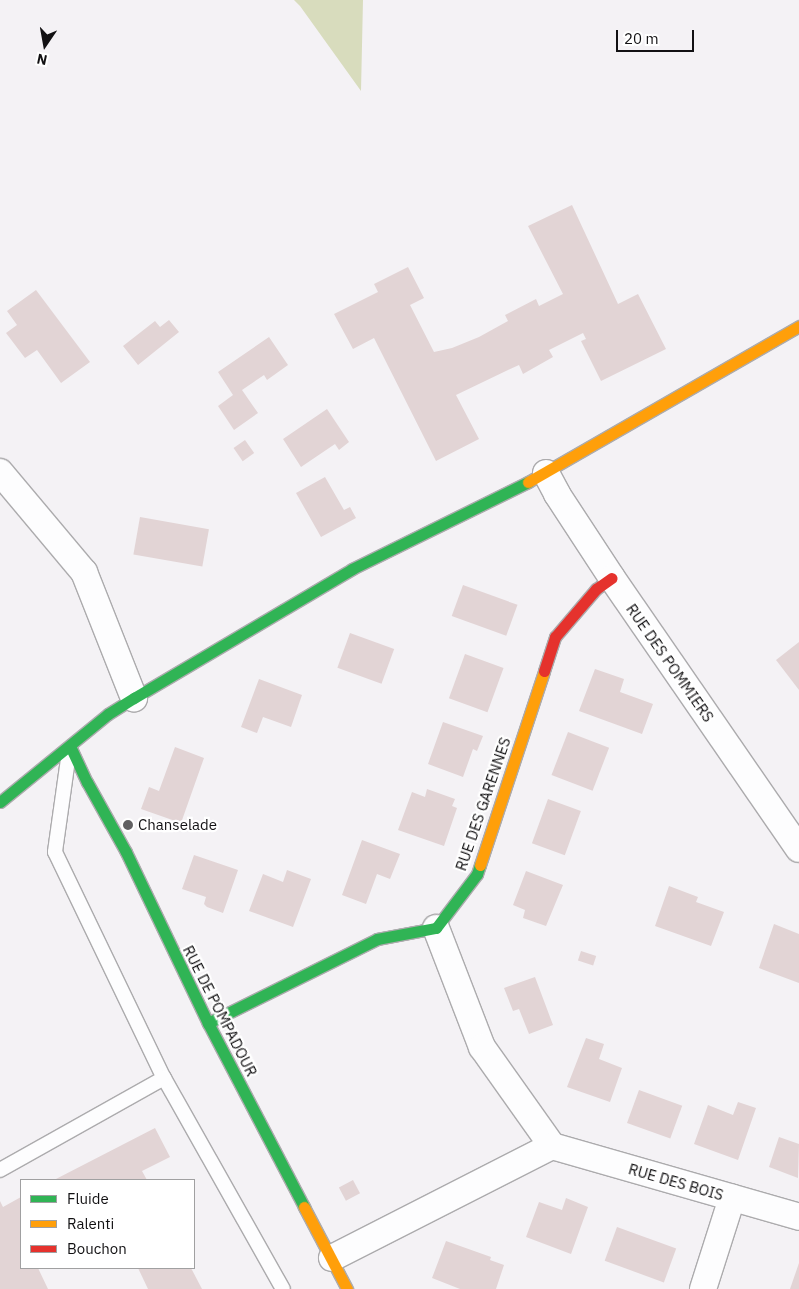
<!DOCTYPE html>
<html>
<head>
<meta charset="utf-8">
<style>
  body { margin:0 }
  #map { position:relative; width:799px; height:1289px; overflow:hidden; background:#f4f2f5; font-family:"IBM Plex Sans",sans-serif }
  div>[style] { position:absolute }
  .forest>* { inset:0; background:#d8dcbd }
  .building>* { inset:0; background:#e2d4d5; transform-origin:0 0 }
  .roads { filter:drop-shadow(1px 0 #acabad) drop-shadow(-1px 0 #acabad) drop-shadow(0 1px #acabad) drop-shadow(0 -1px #acabad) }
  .lane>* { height:14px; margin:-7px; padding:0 7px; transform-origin:7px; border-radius:7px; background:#fdfdfe }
  .street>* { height:26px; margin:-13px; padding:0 13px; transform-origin:13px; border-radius:13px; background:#fdfdfe }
  .fast>* { height:11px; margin:-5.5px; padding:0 5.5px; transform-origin:5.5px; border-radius:5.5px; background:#30b455 }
  .slow>* { height:11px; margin:-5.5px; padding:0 5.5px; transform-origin:5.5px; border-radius:5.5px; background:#ff9f0a }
  .jam>* { height:11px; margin:-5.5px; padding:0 5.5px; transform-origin:5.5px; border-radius:5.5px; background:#e5322d }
  .dots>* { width:14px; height:14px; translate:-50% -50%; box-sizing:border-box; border:2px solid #fff; border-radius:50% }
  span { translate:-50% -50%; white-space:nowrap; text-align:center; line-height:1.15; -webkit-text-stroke:4.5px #fff; paint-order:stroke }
  .street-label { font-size:15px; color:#121113 }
  .poi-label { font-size:15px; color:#121113 }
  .left { translate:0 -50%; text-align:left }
  .legend { position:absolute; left:20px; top:1179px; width:175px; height:90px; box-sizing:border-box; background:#fff; border:1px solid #a0a0a1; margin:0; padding:6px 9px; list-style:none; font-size:15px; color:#121113 }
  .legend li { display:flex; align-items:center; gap:10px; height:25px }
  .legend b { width:25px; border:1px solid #a0a0a1 }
  .north { position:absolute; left:20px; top:20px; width:50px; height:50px; -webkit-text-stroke:4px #fff; paint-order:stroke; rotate:192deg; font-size:14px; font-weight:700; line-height:20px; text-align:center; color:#121113 }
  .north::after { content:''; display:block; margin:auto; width:18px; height:22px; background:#121113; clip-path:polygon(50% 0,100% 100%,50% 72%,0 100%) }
  .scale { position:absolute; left:616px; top:30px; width:78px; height:22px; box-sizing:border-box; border:2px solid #121113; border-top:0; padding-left:6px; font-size:15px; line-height:18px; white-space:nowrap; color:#121113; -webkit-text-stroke:4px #fff; paint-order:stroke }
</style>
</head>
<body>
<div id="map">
  <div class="forest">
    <div style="clip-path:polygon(294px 0,363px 0,361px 91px,300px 6px)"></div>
  </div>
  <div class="building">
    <div style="clip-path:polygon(572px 205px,618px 304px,638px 294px,666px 349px,601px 381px,581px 341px,586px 339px,583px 333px,549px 350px,553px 357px,523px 374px,519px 365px,508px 370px,456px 395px,479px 439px,436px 461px,374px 338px,353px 349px,334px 314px,378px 292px,374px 284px,408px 267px,424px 298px,410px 305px,434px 352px,452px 348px,479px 337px,508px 321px,505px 315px,536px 299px,539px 306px,563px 294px,528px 226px)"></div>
    <div style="clip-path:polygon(36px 290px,90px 362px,61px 383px,37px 350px,25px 358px,6px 333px,17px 325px,7px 311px)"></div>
    <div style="clip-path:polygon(169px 320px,179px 332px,138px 365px,123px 346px,155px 321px,160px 327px)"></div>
    <div style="clip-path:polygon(269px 337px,288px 365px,267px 380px,264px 375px,242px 390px,258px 413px,234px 430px,218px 406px,233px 395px,218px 372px)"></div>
    <div style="clip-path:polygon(327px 409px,349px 442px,339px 450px,335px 444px,301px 467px,283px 439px)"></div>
    <div style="left:245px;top:440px;width:16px;height:14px;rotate:55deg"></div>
    <div style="clip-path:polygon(325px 477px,344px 510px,350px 507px,356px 518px,321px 537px,296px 493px)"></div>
    <div style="left:140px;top:517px;width:70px;height:38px;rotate:10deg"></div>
    <div style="left:463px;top:585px;width:58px;height:33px;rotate:20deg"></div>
    <div style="left:350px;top:633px;width:47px;height:37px;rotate:20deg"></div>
    <div style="clip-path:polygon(799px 642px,799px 690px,776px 660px)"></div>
    <div style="left:465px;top:654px;width:41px;height:47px;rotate:20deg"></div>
    <div style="clip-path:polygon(595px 669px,624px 679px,620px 692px,653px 704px,642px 734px,579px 711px)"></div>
    <div style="clip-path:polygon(259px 679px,302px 695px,291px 727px,263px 717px,257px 733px,241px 727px)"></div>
    <div style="clip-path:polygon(443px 722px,483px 736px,477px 751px,473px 749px,463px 777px,428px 764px)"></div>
    <div style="left:568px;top:732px;width:44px;height:46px;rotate:21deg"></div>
    <div style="clip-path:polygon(175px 747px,204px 758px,181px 823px,141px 809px,149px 787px,159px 791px)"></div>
    <div style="clip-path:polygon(427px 789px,455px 799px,452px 806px,457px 808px,444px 846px,398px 830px,412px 792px,425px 797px)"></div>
    <div style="left:548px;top:799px;width:35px;height:47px;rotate:20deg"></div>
    <div style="clip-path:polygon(362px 840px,400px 854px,390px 879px,377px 874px,366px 904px,342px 895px)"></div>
    <div style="clip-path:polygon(194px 855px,238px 870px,223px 913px,207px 907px,204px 904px,206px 897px,182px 889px)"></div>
    <div style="clip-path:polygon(287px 870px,311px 879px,293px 927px,249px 911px,263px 874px,283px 882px)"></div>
    <div style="clip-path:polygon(526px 871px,563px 885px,546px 926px,523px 918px,525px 910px,513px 905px)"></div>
    <div style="clip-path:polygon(669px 886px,698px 897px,696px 902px,724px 912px,711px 946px,655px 926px)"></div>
    <div style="clip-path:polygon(774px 924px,799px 934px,799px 983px,759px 968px)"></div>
    <div style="left:581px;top:951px;width:16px;height:10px;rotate:18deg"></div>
    <div style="clip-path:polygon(535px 977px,553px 1025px,529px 1034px,519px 1009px,513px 1011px,504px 988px)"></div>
    <div style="clip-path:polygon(586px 1038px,604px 1044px,599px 1059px,622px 1068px,610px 1102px,567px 1087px)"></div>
    <div style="left:639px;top:1090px;width:46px;height:35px;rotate:20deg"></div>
    <div style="clip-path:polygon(738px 1102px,756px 1108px,738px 1160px,694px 1144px,708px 1105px,733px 1115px)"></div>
    <div style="clip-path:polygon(155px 1128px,170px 1157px,142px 1171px,147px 1180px,54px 1180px)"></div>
    <div style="clip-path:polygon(779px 1137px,799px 1144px,798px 1178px,769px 1167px)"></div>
    <div style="left:353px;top:1180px;width:15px;height:16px;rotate:62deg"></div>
    <div style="clip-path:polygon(21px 1197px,21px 1268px,38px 1268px,48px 1289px,0 1289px,0 1201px,3px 1207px)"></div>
    <div style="clip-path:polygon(566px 1198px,588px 1207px,571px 1254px,526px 1237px,539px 1202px,562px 1210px)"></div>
    <div style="left:617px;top:1227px;width:63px;height:36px;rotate:20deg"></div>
    <div style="clip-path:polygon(446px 1241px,491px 1257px,490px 1260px,504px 1265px,496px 1289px,460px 1289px,432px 1278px)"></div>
    <div style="clip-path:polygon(799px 1263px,799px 1289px,790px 1289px)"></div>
    <div style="clip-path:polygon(138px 1268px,191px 1268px,202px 1289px,148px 1289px)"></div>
  </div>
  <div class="roads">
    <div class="lane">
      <div style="left:69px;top:752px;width:101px;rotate:98deg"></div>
      <div style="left:55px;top:852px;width:251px;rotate:64.3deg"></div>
      <div style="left:164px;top:1078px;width:242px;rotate:60.6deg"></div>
      <div style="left:0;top:1170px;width:188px;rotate:-29.3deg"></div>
    </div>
    <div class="street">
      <div style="left:0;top:472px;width:131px;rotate:50deg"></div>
      <div style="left:84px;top:572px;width:136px;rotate:68.4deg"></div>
      <div style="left:546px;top:473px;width:24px;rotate:62deg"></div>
      <div style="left:557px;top:494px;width:100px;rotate:56.8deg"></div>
      <div style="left:612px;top:578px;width:329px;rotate:55.4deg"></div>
      <div style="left:436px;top:928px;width:128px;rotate:68.9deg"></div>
      <div style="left:482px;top:1047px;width:121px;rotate:54.7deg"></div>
      <div style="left:332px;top:1258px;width:247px;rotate:-27deg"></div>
      <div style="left:552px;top:1146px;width:257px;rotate:16deg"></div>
      <div style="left:703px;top:1289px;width:96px;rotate:-72.3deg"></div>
    </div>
    <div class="fast">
      <div style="left:70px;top:746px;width:40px;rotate:65deg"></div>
      <div style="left:87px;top:782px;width:80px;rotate:60.9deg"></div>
      <div style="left:126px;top:852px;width:190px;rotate:64.4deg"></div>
      <div style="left:208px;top:1023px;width:208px;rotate:62.4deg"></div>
      <div style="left:0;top:802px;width:139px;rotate:-39.2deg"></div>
      <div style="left:108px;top:714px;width:31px;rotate:-32deg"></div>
      <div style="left:134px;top:698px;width:253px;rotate:-30.6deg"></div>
      <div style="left:352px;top:569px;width:196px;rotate:-26.3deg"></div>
      <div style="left:208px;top:1023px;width:189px;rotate:-26.4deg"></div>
      <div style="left:377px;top:939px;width:60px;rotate:-10.6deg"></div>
      <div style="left:436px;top:928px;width:68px;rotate:-52.8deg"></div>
      <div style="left:477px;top:874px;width:9px;rotate:-72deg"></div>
    </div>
    <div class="slow">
      <div style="left:528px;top:482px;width:313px;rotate:-29.9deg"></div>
      <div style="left:480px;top:865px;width:204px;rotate:-71.7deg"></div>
      <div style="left:304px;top:1207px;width:93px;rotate:62.3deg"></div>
    </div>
    <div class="jam">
      <div style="left:544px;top:671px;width:36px;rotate:-72deg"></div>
      <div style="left:555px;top:637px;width:63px;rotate:-49.5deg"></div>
      <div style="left:596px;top:589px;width:19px;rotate:-35deg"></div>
    </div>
  </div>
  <div class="dots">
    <div style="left:128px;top:825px;background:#616062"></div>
  </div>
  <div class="street-label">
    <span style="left:670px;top:663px;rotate:55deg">RUE DES POMMIERS</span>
    <span style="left:483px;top:804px;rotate:-71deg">RUE DES GARENNES</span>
    <span style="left:220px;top:1011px;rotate:63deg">RUE DE POMPADOUR</span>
    <span style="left:676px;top:1182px;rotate:16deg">RUE DES BOIS</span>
  </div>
  <div class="poi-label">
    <span class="left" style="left:138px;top:825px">Chanselade</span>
  </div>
  <ul class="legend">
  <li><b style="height:6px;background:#30b455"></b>Fluide</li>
  <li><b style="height:6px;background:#ff9f0a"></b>Ralenti</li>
  <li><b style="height:6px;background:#e5322d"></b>Bouchon</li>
  </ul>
  <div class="north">N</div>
  <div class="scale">20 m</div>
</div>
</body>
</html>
